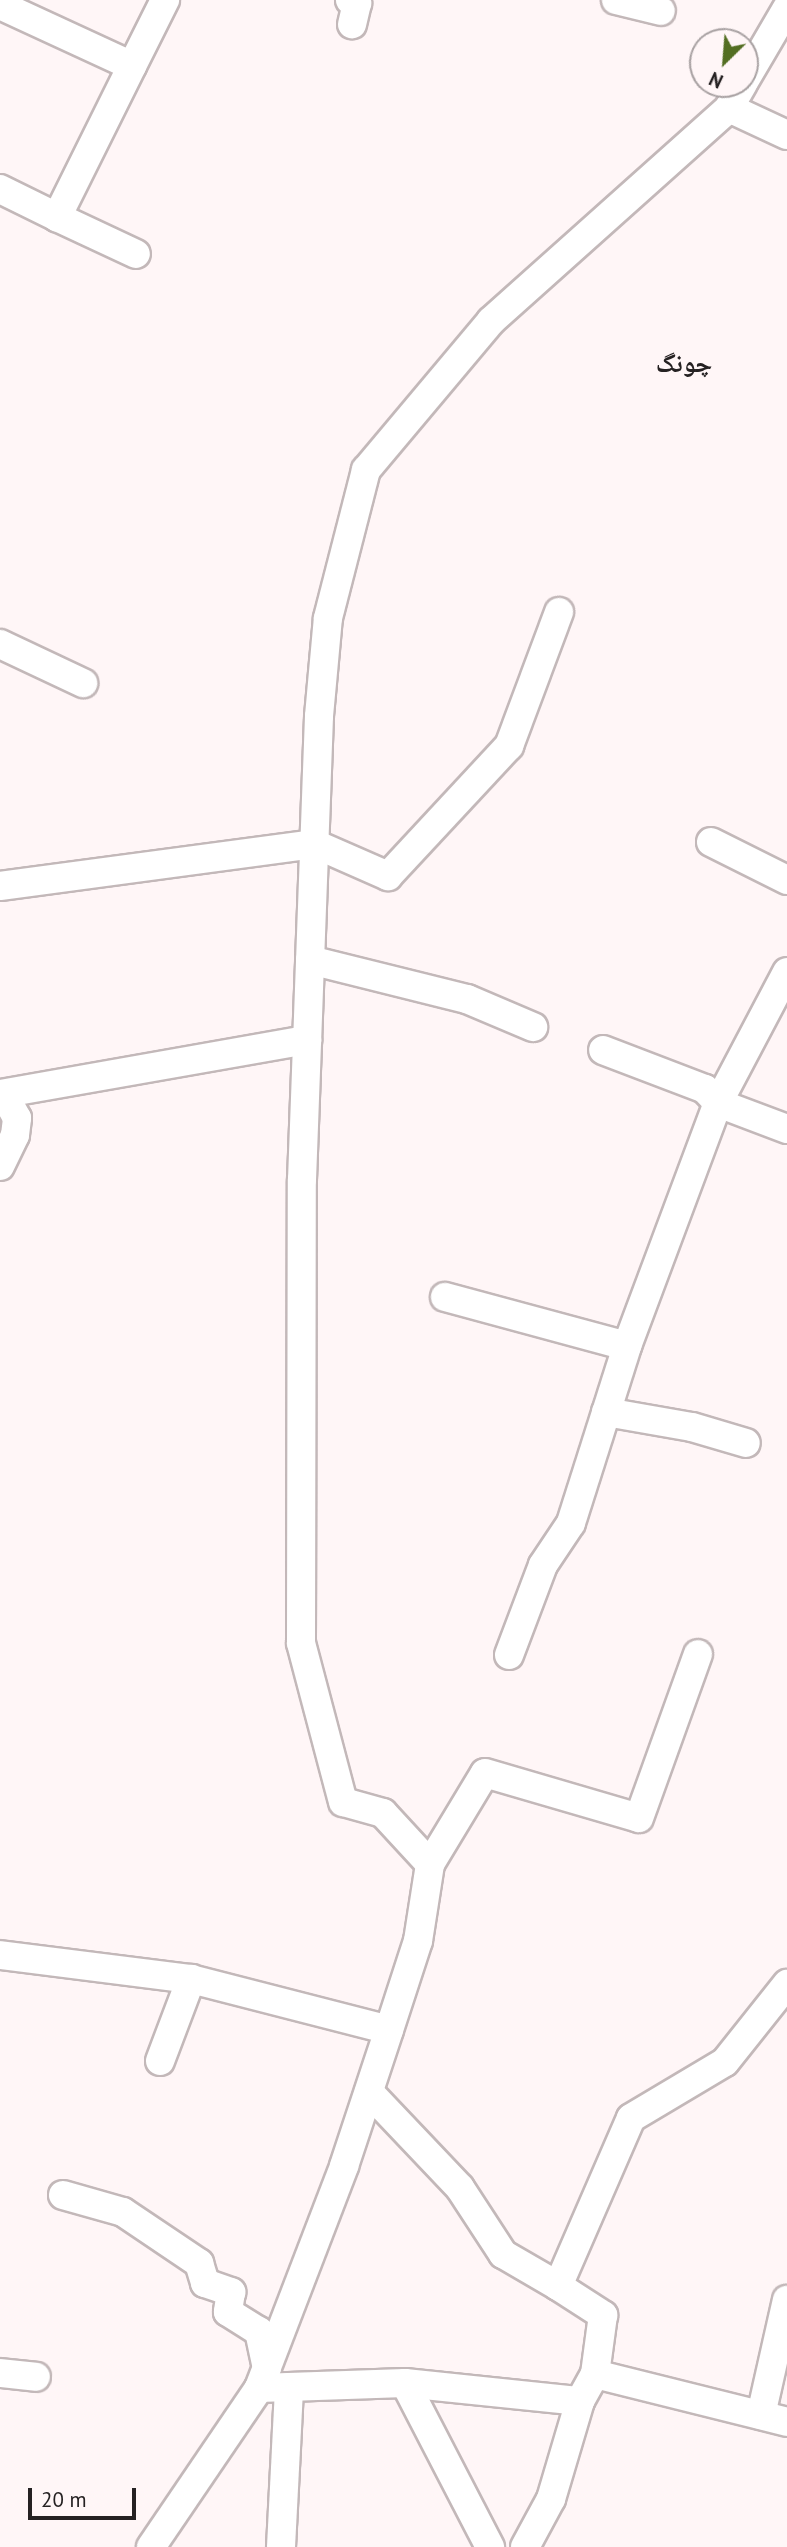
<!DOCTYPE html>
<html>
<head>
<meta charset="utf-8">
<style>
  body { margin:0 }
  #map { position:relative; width:787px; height:2547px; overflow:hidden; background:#fff6f7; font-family:"PT Sans","Noto Naskh Arabic",sans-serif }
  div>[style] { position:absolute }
  .roads { filter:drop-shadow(2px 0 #c3b8b9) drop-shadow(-2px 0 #c3b8b9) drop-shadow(0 2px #c3b8b9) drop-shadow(0 -2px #c3b8b9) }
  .minor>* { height:28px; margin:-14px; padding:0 14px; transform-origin:14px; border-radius:14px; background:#fff }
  span { translate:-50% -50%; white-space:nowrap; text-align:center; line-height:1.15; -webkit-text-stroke:7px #fff6f7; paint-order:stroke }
  .district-label { font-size:26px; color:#252122; font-weight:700 }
  .north { position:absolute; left:689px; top:28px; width:70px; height:70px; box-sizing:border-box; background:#fff6f7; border:2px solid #a8a1a2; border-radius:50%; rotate:205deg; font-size:19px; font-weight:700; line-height:28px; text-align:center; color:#252122 }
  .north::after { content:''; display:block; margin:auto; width:24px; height:32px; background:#536e22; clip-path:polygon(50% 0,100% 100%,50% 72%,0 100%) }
  .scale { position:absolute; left:28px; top:2488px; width:108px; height:32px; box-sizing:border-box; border:4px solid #252122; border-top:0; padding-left:9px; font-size:21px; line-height:24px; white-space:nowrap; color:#252122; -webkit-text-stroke:5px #fff6f7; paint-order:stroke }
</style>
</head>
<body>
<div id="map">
  <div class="roads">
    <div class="minor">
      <div style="left:350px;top:0;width:8px;rotate:23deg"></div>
      <div style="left:357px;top:3px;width:22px;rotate:103deg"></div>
      <div style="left:616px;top:0;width:46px;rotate:13.7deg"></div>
      <div style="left:0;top:5px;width:145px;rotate:24.8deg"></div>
      <div style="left:132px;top:66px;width:74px;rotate:-63.4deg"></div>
      <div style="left:132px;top:66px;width:169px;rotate:116.4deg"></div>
      <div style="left:57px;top:217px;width:87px;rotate:25.1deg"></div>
      <div style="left:745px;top:80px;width:83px;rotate:-59.7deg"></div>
      <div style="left:729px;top:108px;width:64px;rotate:25deg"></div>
      <div style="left:0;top:189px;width:64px;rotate:26.2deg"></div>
      <div style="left:0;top:644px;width:92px;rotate:25.2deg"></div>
      <div style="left:711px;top:842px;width:85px;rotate:26.6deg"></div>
      <div style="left:0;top:886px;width:318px;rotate:-7.6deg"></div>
      <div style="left:315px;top:844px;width:80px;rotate:23.7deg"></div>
      <div style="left:388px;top:876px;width:178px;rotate:-47.1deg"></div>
      <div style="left:509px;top:746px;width:143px;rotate:-69.5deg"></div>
      <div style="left:310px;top:960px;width:162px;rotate:14deg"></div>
      <div style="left:467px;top:999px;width:72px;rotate:23deg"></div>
      <div style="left:787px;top:972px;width:148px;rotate:117.8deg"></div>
      <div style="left:718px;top:1103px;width:74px;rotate:20.6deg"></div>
      <div style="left:0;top:1094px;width:312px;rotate:-10deg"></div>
      <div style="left:0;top:1166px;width:34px;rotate:-64deg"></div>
      <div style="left:15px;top:1135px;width:17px;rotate:-83deg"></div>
      <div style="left:17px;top:1118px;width:26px;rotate:-119deg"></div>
      <div style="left:445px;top:1297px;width:188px;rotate:15.1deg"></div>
      <div style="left:627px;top:1346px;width:259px;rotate:-69.5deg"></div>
      <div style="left:718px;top:1103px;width:19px;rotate:-133deg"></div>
      <div style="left:705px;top:1089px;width:109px;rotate:-159.1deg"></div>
      <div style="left:606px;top:1412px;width:87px;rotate:9.9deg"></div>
      <div style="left:692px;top:1427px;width:56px;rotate:16.5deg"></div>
      <div style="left:509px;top:1655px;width:96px;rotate:-69.3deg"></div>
      <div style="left:543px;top:1565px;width:50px;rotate:-56.3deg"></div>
      <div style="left:571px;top:1523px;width:186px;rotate:-72.4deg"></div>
      <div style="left:430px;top:1864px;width:106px;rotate:-58.9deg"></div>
      <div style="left:485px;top:1773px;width:160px;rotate:16.3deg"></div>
      <div style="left:639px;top:1818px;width:174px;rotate:-70.2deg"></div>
      <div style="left:0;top:1955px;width:193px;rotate:7.2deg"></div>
      <div style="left:191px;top:1979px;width:204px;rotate:14.4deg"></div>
      <div style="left:160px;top:2061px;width:88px;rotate:-69.3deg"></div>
      <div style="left:369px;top:2092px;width:132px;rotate:46.5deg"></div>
      <div style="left:460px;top:2188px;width:79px;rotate:56.9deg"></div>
      <div style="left:503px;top:2254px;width:64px;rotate:30.2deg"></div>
      <div style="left:558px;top:2286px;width:183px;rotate:-66.5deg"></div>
      <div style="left:631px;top:2118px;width:109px;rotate:-30.8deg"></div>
      <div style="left:725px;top:2062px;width:100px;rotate:-51.5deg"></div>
      <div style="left:63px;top:2195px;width:62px;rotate:15.8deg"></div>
      <div style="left:123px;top:2212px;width:92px;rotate:33.9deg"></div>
      <div style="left:199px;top:2263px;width:21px;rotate:73deg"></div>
      <div style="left:205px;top:2283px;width:28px;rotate:19deg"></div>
      <div style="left:231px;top:2292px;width:20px;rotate:99deg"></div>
      <div style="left:228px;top:2312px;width:36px;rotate:32deg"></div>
      <div style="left:259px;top:2331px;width:38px;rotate:78deg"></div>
      <div style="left:558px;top:2286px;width:54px;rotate:32.8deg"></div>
      <div style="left:603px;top:2315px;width:60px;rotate:97.7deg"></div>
      <div style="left:595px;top:2374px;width:198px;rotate:14deg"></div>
      <div style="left:0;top:2373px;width:36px;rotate:6deg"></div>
      <div style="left:405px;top:2383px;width:176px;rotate:5.9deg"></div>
      <div style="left:580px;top:2401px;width:31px;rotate:-61deg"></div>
      <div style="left:259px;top:2388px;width:146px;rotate:-2deg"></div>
      <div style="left:405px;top:2383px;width:185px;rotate:62.6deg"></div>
      <div style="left:761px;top:2415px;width:118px;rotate:-77.3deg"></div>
      <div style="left:151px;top:2547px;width:192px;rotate:-55.8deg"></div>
      <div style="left:259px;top:2388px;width:238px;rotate:-69deg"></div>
      <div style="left:344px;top:2166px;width:143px;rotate:-71.7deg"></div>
      <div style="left:389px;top:2030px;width:94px;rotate:-72deg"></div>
      <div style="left:418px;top:1941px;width:78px;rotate:-81.1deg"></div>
      <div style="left:430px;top:1864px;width:69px;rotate:-132.7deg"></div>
      <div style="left:383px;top:1813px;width:41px;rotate:-164.6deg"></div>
      <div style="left:343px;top:1802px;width:164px;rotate:-104.8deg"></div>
      <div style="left:301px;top:1643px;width:463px;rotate:-89.9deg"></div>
      <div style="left:302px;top:1180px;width:464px;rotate:-87.9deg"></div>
      <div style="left:319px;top:716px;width:98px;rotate:-84.8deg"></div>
      <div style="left:328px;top:618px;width:153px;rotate:-75.6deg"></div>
      <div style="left:366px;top:470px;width:194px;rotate:-50deg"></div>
      <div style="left:491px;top:321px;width:319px;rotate:-41.8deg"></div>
      <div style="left:729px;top:108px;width:28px;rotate:-60deg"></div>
      <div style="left:281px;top:2547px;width:160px;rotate:-87.1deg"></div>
      <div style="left:525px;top:2547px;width:55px;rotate:-61.6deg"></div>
      <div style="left:551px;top:2499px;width:102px;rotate:-73.5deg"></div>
    </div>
  </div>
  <div class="district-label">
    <span style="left:684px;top:363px">چونگ</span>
  </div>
  <div class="north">N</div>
  <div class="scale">20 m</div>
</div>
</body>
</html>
